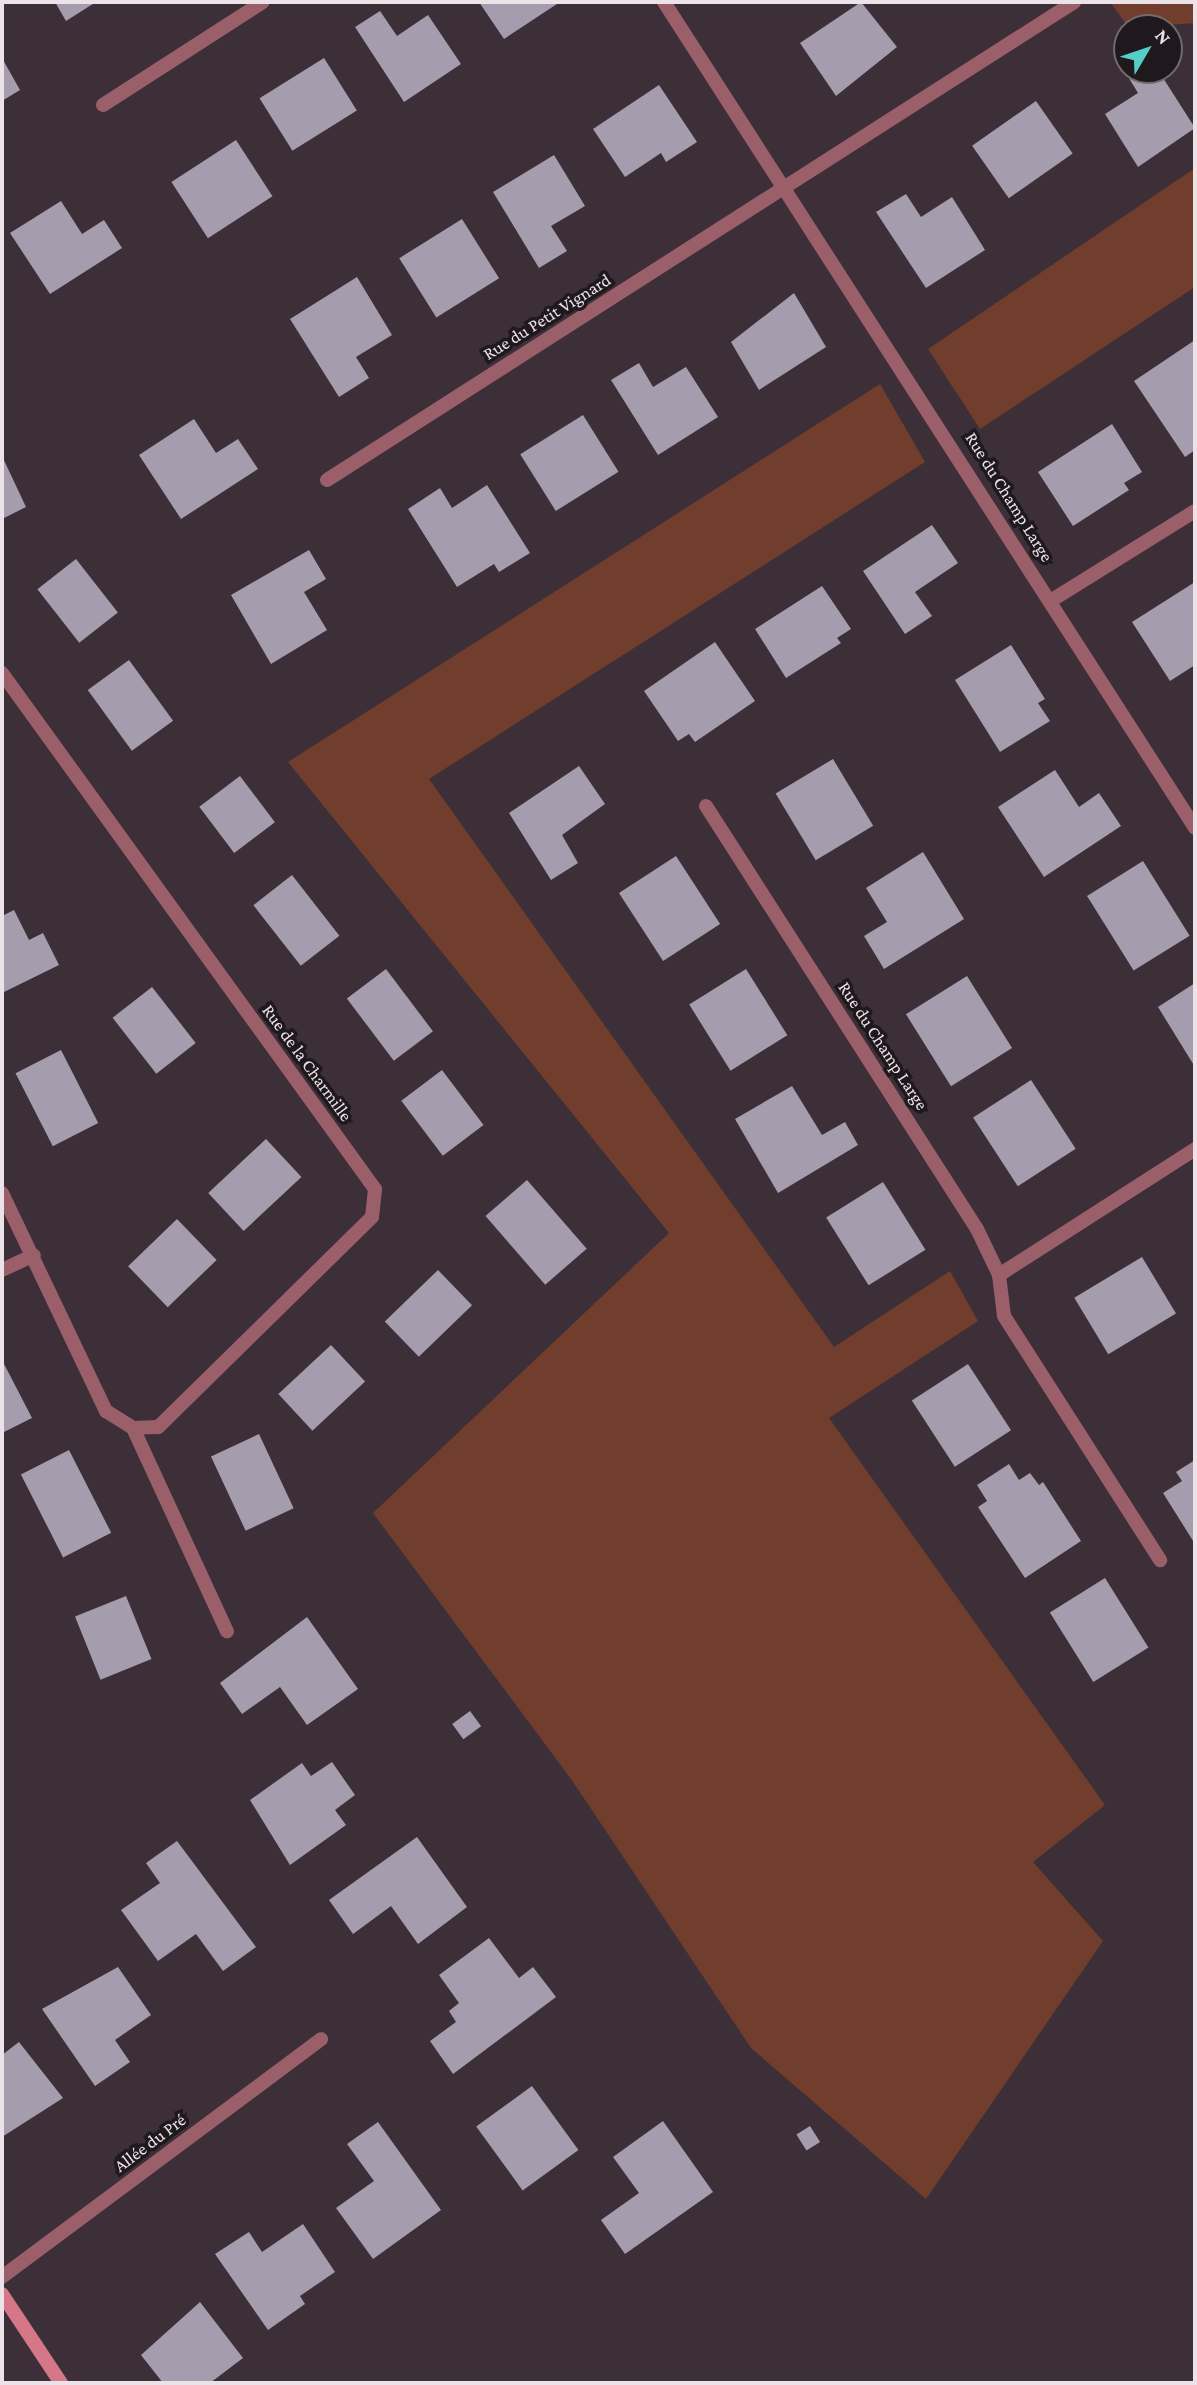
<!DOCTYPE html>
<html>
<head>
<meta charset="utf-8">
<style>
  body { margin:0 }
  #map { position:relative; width:1197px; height:2385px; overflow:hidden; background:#3c2f38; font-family:"Crimson Pro",serif }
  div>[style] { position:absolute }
  .green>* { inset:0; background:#713d2d }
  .building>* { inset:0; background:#a59dad; transform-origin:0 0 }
  .street>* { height:14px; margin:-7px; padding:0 7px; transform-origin:7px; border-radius:7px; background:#9b5f6a }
  .secondary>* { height:14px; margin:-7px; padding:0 7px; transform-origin:7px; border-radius:7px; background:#d57689 }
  span { translate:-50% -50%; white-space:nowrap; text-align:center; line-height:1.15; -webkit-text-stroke:7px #1f191d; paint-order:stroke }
  .street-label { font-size:18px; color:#ece3e9 }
  .frame { position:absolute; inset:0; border:4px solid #ece3e9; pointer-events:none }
  .north { position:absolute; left:1113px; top:14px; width:70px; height:70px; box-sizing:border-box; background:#1f191d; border:2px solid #716a6f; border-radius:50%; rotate:51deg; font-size:19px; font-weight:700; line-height:28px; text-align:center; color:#ece3e9 }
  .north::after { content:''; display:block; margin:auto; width:24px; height:32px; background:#55cec5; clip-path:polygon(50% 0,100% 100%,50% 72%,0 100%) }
</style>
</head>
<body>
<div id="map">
  <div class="green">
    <div style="clip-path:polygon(1110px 2px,1195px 2px,1195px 23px,1129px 28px)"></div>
    <div style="clip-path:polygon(1195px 168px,1195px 287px,980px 429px,928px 349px)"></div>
    <div style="clip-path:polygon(880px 384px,925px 462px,429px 779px,834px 1347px,950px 1271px,978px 1321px,829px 1418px,1105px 1805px,1033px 1862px,1103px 1941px,926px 2199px,751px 2048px,571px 1779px,373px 1513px,669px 1233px,288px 762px)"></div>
  </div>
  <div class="building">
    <div style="clip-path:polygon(55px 2px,96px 2px,66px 21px)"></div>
    <div style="clip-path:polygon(479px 2px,560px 2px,504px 39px)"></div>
    <div style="clip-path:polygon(861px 2px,897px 47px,836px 96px,800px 43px)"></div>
    <div style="clip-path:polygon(380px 11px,397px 36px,428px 15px,461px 64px,404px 102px,355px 27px)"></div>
    <div style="clip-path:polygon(2px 58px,20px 90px,2px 101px)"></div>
    <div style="left:324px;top:58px;width:62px;height:76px;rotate:58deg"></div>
    <div style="clip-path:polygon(1124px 70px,1158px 70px,1195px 128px,1138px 167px,1105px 114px,1138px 93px)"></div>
    <div style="clip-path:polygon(659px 85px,697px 142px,666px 162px,661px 153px,625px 177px,593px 129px)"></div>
    <div style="left:1036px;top:101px;width:64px;height:78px;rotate:55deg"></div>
    <div style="left:236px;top:140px;width:67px;height:77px;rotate:57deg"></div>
    <div style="clip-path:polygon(554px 155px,585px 206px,551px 226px,567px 251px,539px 268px,493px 192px)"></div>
    <div style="clip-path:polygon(906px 194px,921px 217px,952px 197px,985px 250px,926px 288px,876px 212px)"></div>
    <div style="clip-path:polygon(61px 201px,82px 234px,104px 220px,122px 248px,50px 294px,10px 233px)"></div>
    <div style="left:462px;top:219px;width:70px;height:74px;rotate:58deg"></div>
    <div style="clip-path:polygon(357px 277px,392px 335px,356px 357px,369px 378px,339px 397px,290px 319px)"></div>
    <div style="clip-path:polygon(794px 293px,826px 347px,759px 390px,731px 342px)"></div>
    <div style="clip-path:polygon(1195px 340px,1195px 450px,1185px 457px,1134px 381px)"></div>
    <div style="clip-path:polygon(639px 363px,653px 387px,686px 367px,718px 417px,658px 455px,611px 380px)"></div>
    <div style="left:583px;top:415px;width:67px;height:74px;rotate:58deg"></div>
    <div style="clip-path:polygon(194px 419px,216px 453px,238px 439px,258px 469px,181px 519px,139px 455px)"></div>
    <div style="clip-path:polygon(1112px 424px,1142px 472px,1124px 483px,1129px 490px,1073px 526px,1038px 472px)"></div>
    <div style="clip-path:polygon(2px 456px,26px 507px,2px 519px)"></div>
    <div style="clip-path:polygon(487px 485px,530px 553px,499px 572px,494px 564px,457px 587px,408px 509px,440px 488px,452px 508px)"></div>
    <div style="clip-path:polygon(932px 525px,958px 563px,915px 592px,932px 616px,905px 634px,863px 571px)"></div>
    <div style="clip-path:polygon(309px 550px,326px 579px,304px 592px,327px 630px,271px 664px,231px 595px)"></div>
    <div style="left:76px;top:559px;width:68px;height:49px;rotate:52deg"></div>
    <div style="clip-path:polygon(1195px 582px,1195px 665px,1170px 681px,1132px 622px)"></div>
    <div style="clip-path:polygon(822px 586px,851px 629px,837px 638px,841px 643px,786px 678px,755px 629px)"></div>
    <div style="clip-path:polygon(715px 642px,755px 701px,695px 742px,689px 734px,678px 741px,644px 691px)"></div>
    <div style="clip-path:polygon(1011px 645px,1045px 699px,1038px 703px,1050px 721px,1000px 752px,955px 680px)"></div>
    <div style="left:129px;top:660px;width:75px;height:51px;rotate:54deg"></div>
    <div style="left:833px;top:759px;width:78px;height:67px;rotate:59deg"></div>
    <div style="clip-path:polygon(579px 766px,605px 804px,562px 835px,578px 863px,551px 880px,509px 813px)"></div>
    <div style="clip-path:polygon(1055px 770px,1079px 807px,1099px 793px,1121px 826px,1044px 877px,998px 807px)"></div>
    <div style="left:240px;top:776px;width:58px;height:51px;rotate:53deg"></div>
    <div style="clip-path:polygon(923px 852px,964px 919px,884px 969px,864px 936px,887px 922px,866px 888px)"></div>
    <div style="left:676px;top:856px;width:81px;height:68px;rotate:57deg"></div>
    <div style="left:1143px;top:861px;width:88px;height:66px;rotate:58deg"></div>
    <div style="left:292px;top:875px;width:77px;height:49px;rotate:52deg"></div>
    <div style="clip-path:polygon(14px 910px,29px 940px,43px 933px,59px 965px,2px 993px,2px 916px)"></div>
    <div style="left:386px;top:969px;width:78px;height:49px;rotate:53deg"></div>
    <div style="left:746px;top:969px;width:78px;height:67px;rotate:58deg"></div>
    <div style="left:967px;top:976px;width:85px;height:72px;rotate:58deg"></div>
    <div style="clip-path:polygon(1195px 983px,1195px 1067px,1158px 1007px)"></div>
    <div style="left:152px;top:987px;width:71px;height:50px;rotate:52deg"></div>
    <div style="left:61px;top:1050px;width:82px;height:51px;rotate:63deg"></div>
    <div style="left:442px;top:1070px;width:69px;height:51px;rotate:53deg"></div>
    <div style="left:1031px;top:1080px;width:82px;height:69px;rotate:57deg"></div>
    <div style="clip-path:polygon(792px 1086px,822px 1135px,845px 1122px,858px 1145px,778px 1193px,735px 1119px)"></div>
    <div style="left:266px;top:1139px;width:52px;height:79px;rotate:47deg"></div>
    <div style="left:527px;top:1180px;width:91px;height:55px;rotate:49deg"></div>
    <div style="left:883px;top:1182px;width:80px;height:67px;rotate:58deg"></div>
    <div style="left:177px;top:1219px;width:57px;height:68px;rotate:46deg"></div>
    <div style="left:1142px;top:1257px;width:66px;height:79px;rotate:59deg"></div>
    <div style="left:438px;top:1270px;width:49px;height:74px;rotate:46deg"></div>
    <div style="left:331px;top:1345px;width:50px;height:72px;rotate:47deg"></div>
    <div style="clip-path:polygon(2px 1360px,32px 1418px,2px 1433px)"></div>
    <div style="left:968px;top:1364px;width:79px;height:67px;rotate:57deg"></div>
    <div style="left:259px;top:1434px;width:82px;height:53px;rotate:65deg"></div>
    <div style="left:69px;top:1450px;width:93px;height:54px;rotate:63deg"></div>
    <div style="clip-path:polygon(1195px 1460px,1195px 1544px,1163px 1493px,1182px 1481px,1176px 1472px)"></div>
    <div style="clip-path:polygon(1009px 1464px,1019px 1480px,1030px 1473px,1039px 1485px,1043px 1482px,1081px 1541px,1025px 1578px,978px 1507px,987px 1501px,977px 1485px)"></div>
    <div style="left:1105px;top:1578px;width:82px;height:65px;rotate:58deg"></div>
    <div style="left:126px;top:1596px;width:68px;height:55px;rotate:68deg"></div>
    <div style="clip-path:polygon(307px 1617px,358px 1689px,307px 1725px,280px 1687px,242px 1714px,220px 1683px)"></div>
    <div style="left:470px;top:1711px;width:19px;height:22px;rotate:54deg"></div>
    <div style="clip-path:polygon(332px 1762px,355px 1795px,335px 1810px,346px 1825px,290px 1865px,250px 1800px,302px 1763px,311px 1776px)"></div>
    <div style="clip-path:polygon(417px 1837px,467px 1907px,418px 1944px,391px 1906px,353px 1934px,329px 1900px)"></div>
    <div style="clip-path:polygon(177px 1841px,256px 1947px,223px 1971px,196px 1934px,158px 1961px,121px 1910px,160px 1883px,146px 1863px)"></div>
    <div style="clip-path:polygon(489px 1938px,519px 1978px,533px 1967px,556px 1997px,453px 2074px,430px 2041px,456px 2022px,449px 2011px,459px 2003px,439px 1975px)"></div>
    <div style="clip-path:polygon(118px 1967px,151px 2015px,115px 2040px,130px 2062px,95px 2086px,42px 2009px)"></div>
    <div style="clip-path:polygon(19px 2042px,63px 2098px,2px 2137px,2px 2055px)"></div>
    <div style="left:532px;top:2086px;width:79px;height:69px;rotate:54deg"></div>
    <div style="clip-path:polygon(663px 2121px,713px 2192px,625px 2254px,601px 2220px,639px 2193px,613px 2157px)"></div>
    <div style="clip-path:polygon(378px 2122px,441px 2210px,373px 2259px,336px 2208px,374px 2181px,347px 2144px)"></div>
    <div style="left:810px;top:2126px;width:19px;height:16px;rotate:58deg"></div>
    <div style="clip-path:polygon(303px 2224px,335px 2272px,300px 2296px,305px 2304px,268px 2330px,215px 2254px,249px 2232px,262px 2252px)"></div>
    <div style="clip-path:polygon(200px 2302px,243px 2358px,210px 2383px,163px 2383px,141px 2355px)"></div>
  </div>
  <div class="street">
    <div style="left:664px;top:2px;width:982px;rotate:57.26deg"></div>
    <div style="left:103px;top:105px;width:190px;rotate:-32.8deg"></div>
    <div style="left:327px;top:480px;width:887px;rotate:-32.61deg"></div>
    <div style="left:1052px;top:600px;width:168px;rotate:-31.9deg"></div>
    <div style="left:2px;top:673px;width:637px;rotate:54.14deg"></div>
    <div style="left:375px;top:1189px;width:28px;rotate:96deg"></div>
    <div style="left:372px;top:1217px;width:300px;rotate:135.5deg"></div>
    <div style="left:158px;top:1427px;width:25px;rotate:178deg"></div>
    <div style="left:706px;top:806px;width:502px;rotate:57.35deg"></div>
    <div style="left:977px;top:1229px;width:51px;rotate:64.4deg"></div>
    <div style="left:999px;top:1275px;width:41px;rotate:83deg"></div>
    <div style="left:1004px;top:1316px;width:290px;rotate:57.4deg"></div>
    <div style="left:2px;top:1193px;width:242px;rotate:64.5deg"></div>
    <div style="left:106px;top:1411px;width:32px;rotate:32deg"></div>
    <div style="left:133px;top:1428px;width:224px;rotate:65.2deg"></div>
    <div style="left:2px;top:1270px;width:35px;rotate:-25deg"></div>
    <div style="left:999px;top:1275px;width:233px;rotate:-32.7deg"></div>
    <div style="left:2px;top:2277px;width:398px;rotate:-36.7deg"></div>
  </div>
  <div class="secondary">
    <div style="left:2px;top:2294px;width:107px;rotate:56.5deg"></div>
  </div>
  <div class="street-label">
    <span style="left:547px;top:317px;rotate:-32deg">Rue du Petit Vignard</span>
    <span style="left:1009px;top:497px;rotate:58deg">Rue du Champ Large</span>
    <span style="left:883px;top:1046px;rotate:57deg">Rue du Champ Large</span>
    <span style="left:307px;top:1063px;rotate:54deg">Rue de la Charmille</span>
    <span style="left:150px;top:2143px;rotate:-37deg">Allée du Pré</span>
  </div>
  <div class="frame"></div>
  <div class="north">N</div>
</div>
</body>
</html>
